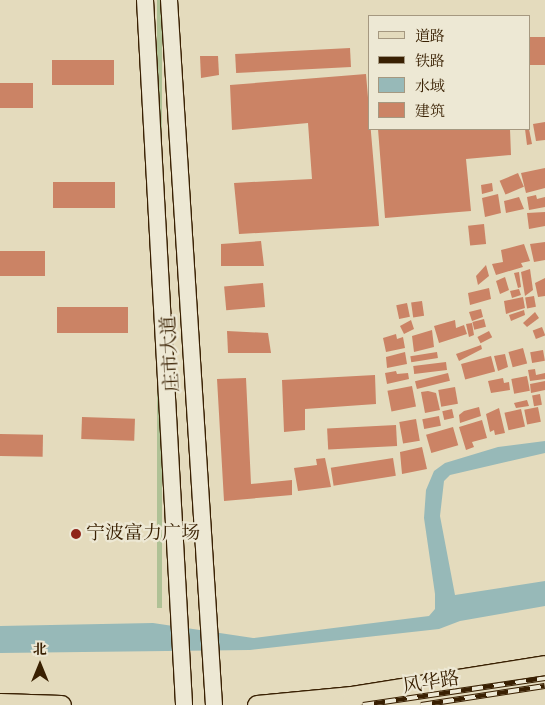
<!DOCTYPE html>
<html>
<head>
<meta charset="utf-8">
<style>
  body { margin:0 }
  #map { position:relative; width:545px; height:705px; overflow:hidden; background:#e4dbbd; font-family:"Libre Bodoni","Noto Serif SC",serif }
  div>[style] { position:absolute }
  .green>* { inset:0; background:#afc195; transform-origin:0 0 }
  .water>* { inset:0; background:#97b9b8 }
  .building>* { inset:0; background:#cb8365; transform-origin:0 0 }
  .roads { filter:drop-shadow(1px 0 #392002) drop-shadow(-1px 0 #392002) drop-shadow(0 1px #392002) drop-shadow(0 -1px #392002) }
  .secondary>* { height:16px; margin:-8px; padding:0 8px; transform-origin:8px; border-radius:8px; background:#ede8d4 }
  .primary>* { height:19px; margin:-9.5px; padding:0 9.5px; transform-origin:9.5px; border-radius:9.5px; background:#e4dbbd }
  .rail>* { height:5.5px; margin-top:-2.75px; transform-origin:0; background:repeating-linear-gradient(90deg,#ede8d4 0 11px,#392002 0 22px); box-sizing:border-box; border-block:1px solid #392002 }
  .dots>* { width:14px; height:14px; translate:-50% -50%; box-sizing:border-box; border:2px solid #ede8d4; border-radius:50% }
  span { translate:-50% -50%; white-space:nowrap; text-align:center; line-height:1.15; -webkit-text-stroke:4.5px #ede8d4; paint-order:stroke }
  .street-label { font-size:19px; color:#392002 }
  .poi-label { font-size:19px; color:#392002 }
  .left { translate:0 -50%; text-align:left }
  .legend { position:absolute; left:368px; top:15px; width:162px; height:115px; box-sizing:border-box; background:#ede8d4; border:1px solid #a59880; margin:0; padding:6px 9px; list-style:none; font-size:15px; color:#392002 }
  .legend li { display:flex; align-items:center; gap:10px; height:25px }
  .legend b { width:25px; border:1px solid #a59880 }
  .north { position:absolute; left:15px; top:640px; width:50px; height:50px; -webkit-text-stroke:4px #ede8d4; paint-order:stroke; rotate:0deg; font-size:14px; font-weight:700; line-height:20px; text-align:center; color:#392002 }
  .north::after { content:''; display:block; margin:auto; width:18px; height:22px; background:#392002; clip-path:polygon(50% 0,100% 100%,50% 72%,0 100%) }
</style>
</head>
<body>
<div id="map">
  <div class="green">
    <div style="left:157px;top:0;width:5px;height:608px"></div>
  </div>
  <div class="water">
    <div style="clip-path:polygon(545px 441px,545px 453px,450px 475px,444px 481px,440px 516px,455px 595px,545px 581px,545px 606px,460px 621px,439px 629px,250px 650px,0 653px,0 626px,153px 623px,253px 638px,429px 616px,435px 609px,435px 594px,424px 518px,426px 490px,434px 471px,445px 463px,498px 447px)"></div>
  </div>
  <div class="building">
    <div style="left:545px;top:37px;width:28px;height:16px;rotate:90deg"></div>
    <div style="left:350px;top:48px;width:19px;height:115px;rotate:87deg"></div>
    <div style="clip-path:polygon(200px 56px,218px 56px,219px 75px,201px 78px)"></div>
    <div style="left:52px;top:60px;width:62px;height:25px"></div>
    <div style="clip-path:polygon(366px 74px,379px 226px,239px 234px,234px 183px,312px 179px,308px 123px,232px 130px,230px 85px)"></div>
    <div style="left:0;top:83px;width:33px;height:25px"></div>
    <div style="clip-path:polygon(545px 122px,545px 140px,536px 141px,533px 124px)"></div>
    <div style="clip-path:polygon(378px 129px,510px 129px,511px 155px,466px 159px,471px 211px,385px 218px)"></div>
    <div style="clip-path:polygon(525px 129px,529px 129px,532px 144px,527px 145px)"></div>
    <div style="clip-path:polygon(545px 168px,545px 188px,526px 193px,521px 173px)"></div>
    <div style="left:518px;top:173px;width:15px;height:20px;rotate:67deg"></div>
    <div style="left:53px;top:182px;width:62px;height:26px"></div>
    <div style="clip-path:polygon(492px 183px,493px 191px,482px 194px,481px 185px)"></div>
    <div style="clip-path:polygon(498px 194px,501px 213px,485px 217px,482px 198px)"></div>
    <div style="clip-path:polygon(536px 195px,537px 199px,545px 197px,545px 207px,529px 210px,527px 197px)"></div>
    <div style="clip-path:polygon(519px 197px,524px 209px,506px 213px,504px 201px)"></div>
    <div style="clip-path:polygon(545px 212px,545px 226px,529px 229px,527px 213px)"></div>
    <div style="left:484px;top:224px;width:20px;height:16px;rotate:84deg"></div>
    <div style="clip-path:polygon(261px 241px,264px 266px,221px 266px,221px 244px)"></div>
    <div style="clip-path:polygon(545px 242px,545px 260px,534px 262px,530px 244px)"></div>
    <div style="clip-path:polygon(524px 244px,530px 261px,521px 263px,523px 267px,496px 275px,492px 264px,503px 262px,501px 250px)"></div>
    <div style="left:45px;top:251px;width:25px;height:45px;rotate:90deg"></div>
    <div style="clip-path:polygon(486px 265px,489px 276px,478px 285px,476px 276px)"></div>
    <div style="clip-path:polygon(530px 269px,533px 290px,525px 296px,521px 272px)"></div>
    <div style="clip-path:polygon(519px 272px,521px 287px,518px 288px,514px 273px)"></div>
    <div style="clip-path:polygon(505px 277px,509px 290px,500px 294px,496px 281px)"></div>
    <div style="clip-path:polygon(545px 278px,545px 296px,538px 297px,535px 283px)"></div>
    <div style="left:263px;top:283px;width:24px;height:39px;rotate:85deg"></div>
    <div style="clip-path:polygon(489px 288px,491px 299px,470px 305px,468px 293px)"></div>
    <div style="clip-path:polygon(519px 289px,521px 295px,512px 298px,510px 291px)"></div>
    <div style="left:534px;top:296px;width:11px;height:9px;rotate:80deg"></div>
    <div style="clip-path:polygon(523px 297px,525px 308px,506px 314px,504px 301px)"></div>
    <div style="left:422px;top:301px;width:15px;height:11px;rotate:82deg"></div>
    <div style="left:407px;top:303px;width:14px;height:11px;rotate:78deg"></div>
    <div style="left:128px;top:307px;width:26px;height:71px;rotate:90deg"></div>
    <div style="clip-path:polygon(481px 309px,483px 317px,472px 321px,469px 312px)"></div>
    <div style="clip-path:polygon(524px 310px,525px 315px,511px 321px,509px 315px)"></div>
    <div style="clip-path:polygon(535px 312px,539px 318px,527px 327px,523px 323px)"></div>
    <div style="left:484px;top:319px;width:8px;height:12px;rotate:76deg"></div>
    <div style="clip-path:polygon(411px 320px,414px 329px,404px 334px,400px 326px)"></div>
    <div style="clip-path:polygon(455px 320px,456px 328px,464px 325px,467px 334px,439px 343px,434px 326px)"></div>
    <div style="clip-path:polygon(472px 323px,474px 335px,469px 337px,466px 324px)"></div>
    <div style="left:542px;top:327px;width:9px;height:10px;rotate:69deg"></div>
    <div style="clip-path:polygon(432px 330px,434px 347px,414px 352px,412px 336px)"></div>
    <div style="clip-path:polygon(227px 331px,268px 333px,271px 353px,228px 353px)"></div>
    <div style="left:489px;top:331px;width:7px;height:13px;rotate:63deg"></div>
    <div style="clip-path:polygon(396px 334px,397px 339px,403px 337px,405px 348px,386px 352px,383px 338px)"></div>
    <div style="clip-path:polygon(481px 345px,482px 349px,459px 361px,456px 354px)"></div>
    <div style="left:523px;top:348px;width:16px;height:15px;rotate:75deg"></div>
    <div style="left:543px;top:350px;width:11px;height:13px;rotate:80deg"></div>
    <div style="clip-path:polygon(405px 352px,407px 364px,387px 368px,386px 357px)"></div>
    <div style="left:437px;top:352px;width:6px;height:27px;rotate:81deg"></div>
    <div style="clip-path:polygon(505px 354px,508px 367px,498px 371px,494px 356px)"></div>
    <div style="left:491px;top:356px;width:16px;height:31px;rotate:75deg"></div>
    <div style="left:446px;top:362px;width:8px;height:33px;rotate:83deg"></div>
    <div style="clip-path:polygon(535px 369px,536px 375px,545px 373px,545px 379px,530px 381px,528px 370px)"></div>
    <div style="clip-path:polygon(396px 371px,397px 374px,408px 373px,409px 379px,387px 384px,385px 373px)"></div>
    <div style="left:448px;top:373px;width:8px;height:34px;rotate:76deg"></div>
    <div style="clip-path:polygon(375px 375px,376px 404px,305px 409px,305px 430px,284px 432px,282px 380px)"></div>
    <div style="left:527px;top:376px;width:15px;height:16px;rotate:79deg"></div>
    <div style="clip-path:polygon(246px 378px,251px 484px,292px 480px,292px 495px,224px 501px,217px 379px)"></div>
    <div style="clip-path:polygon(503px 378px,504px 383px,509px 382px,510px 390px,491px 393px,488px 381px)"></div>
    <div style="clip-path:polygon(545px 381px,545px 390px,531px 393px,530px 384px)"></div>
    <div style="left:412px;top:386px;width:21px;height:25px;rotate:79deg"></div>
    <div style="left:455px;top:387px;width:17px;height:17px;rotate:80deg"></div>
    <div style="clip-path:polygon(428px 391px,436px 393px,440px 410px,425px 413px,421px 392px)"></div>
    <div style="left:540px;top:394px;width:11px;height:8px;rotate:80deg"></div>
    <div style="clip-path:polygon(527px 400px,529px 406px,516px 408px,514px 403px)"></div>
    <div style="clip-path:polygon(479px 407px,481px 416px,460px 423px,459px 415px,464px 411px)"></div>
    <div style="left:538px;top:407px;width:15px;height:14px;rotate:79deg"></div>
    <div style="clip-path:polygon(499px 408px,505px 433px,495px 435px,494px 430px,490px 432px,486px 414px)"></div>
    <div style="left:452px;top:409px;width:9px;height:10px;rotate:77deg"></div>
    <div style="left:521px;top:409px;width:18px;height:17px;rotate:77deg"></div>
    <div style="left:439px;top:416px;width:10px;height:17px;rotate:79deg"></div>
    <div style="left:82px;top:417px;width:53px;height:22px;rotate:2deg"></div>
    <div style="left:416px;top:419px;width:22px;height:17px;rotate:80deg"></div>
    <div style="clip-path:polygon(482px 420px,487px 438px,472px 442px,474px 447px,466px 450px,459px 427px)"></div>
    <div style="left:396px;top:425px;width:21px;height:69px;rotate:87deg"></div>
    <div style="left:453px;top:427px;width:19px;height:28px;rotate:74deg"></div>
    <div style="left:0;top:434px;width:43px;height:22px;rotate:1deg"></div>
    <div style="clip-path:polygon(422px 447px,427px 469px,402px 474px,400px 452px)"></div>
    <div style="clip-path:polygon(325px 458px,331px 487px,298px 491px,294px 468px,317px 465px,316px 459px)"></div>
    <div style="left:393px;top:458px;width:18px;height:63px;rotate:81deg"></div>
  </div>
  <div class="roads">
    <div class="secondary">
      <div style="left:145px;top:0;width:706px;rotate:86.83deg"></div>
      <div style="left:169px;top:0;width:706px;rotate:86.35deg"></div>
    </div>
    <div class="primary">
      <div style="left:0;top:703px;width:61px;rotate:1.9deg"></div>
      <div style="left:257px;top:705px;width:95px;rotate:-5.4deg"></div>
      <div style="left:352px;top:696px;width:195px;rotate:-9.1deg"></div>
    </div>
  </div>
  <div class="rail">
    <div style="left:363px;top:705px;width:184px;rotate:-8.4deg"></div>
    <div style="left:421px;top:705px;width:125px;rotate:-8.7deg"></div>
  </div>
  <div class="dots">
    <div style="left:76px;top:534px;background:#8f2418"></div>
  </div>
  <div class="street-label">
    <span style="left:171px;top:354px;rotate:-93deg">庄市大道</span>
    <span style="left:431px;top:683px;rotate:-9deg">风华路</span>
  </div>
  <div class="poi-label">
    <span class="left" style="left:86px;top:534px">宁波富力广场</span>
  </div>
  <ul class="legend">
  <li><b style="height:6px;background:#e4dbbd"></b>道路</li>
  <li><b style="height:6px;background:#392002"></b>铁路</li>
  <li><b style="height:14px;background:#97b9b8"></b>水域</li>
  <li><b style="height:14px;background:#cb8365"></b>建筑</li>
  </ul>
  <div class="north">北</div>
</div>
</body>
</html>
